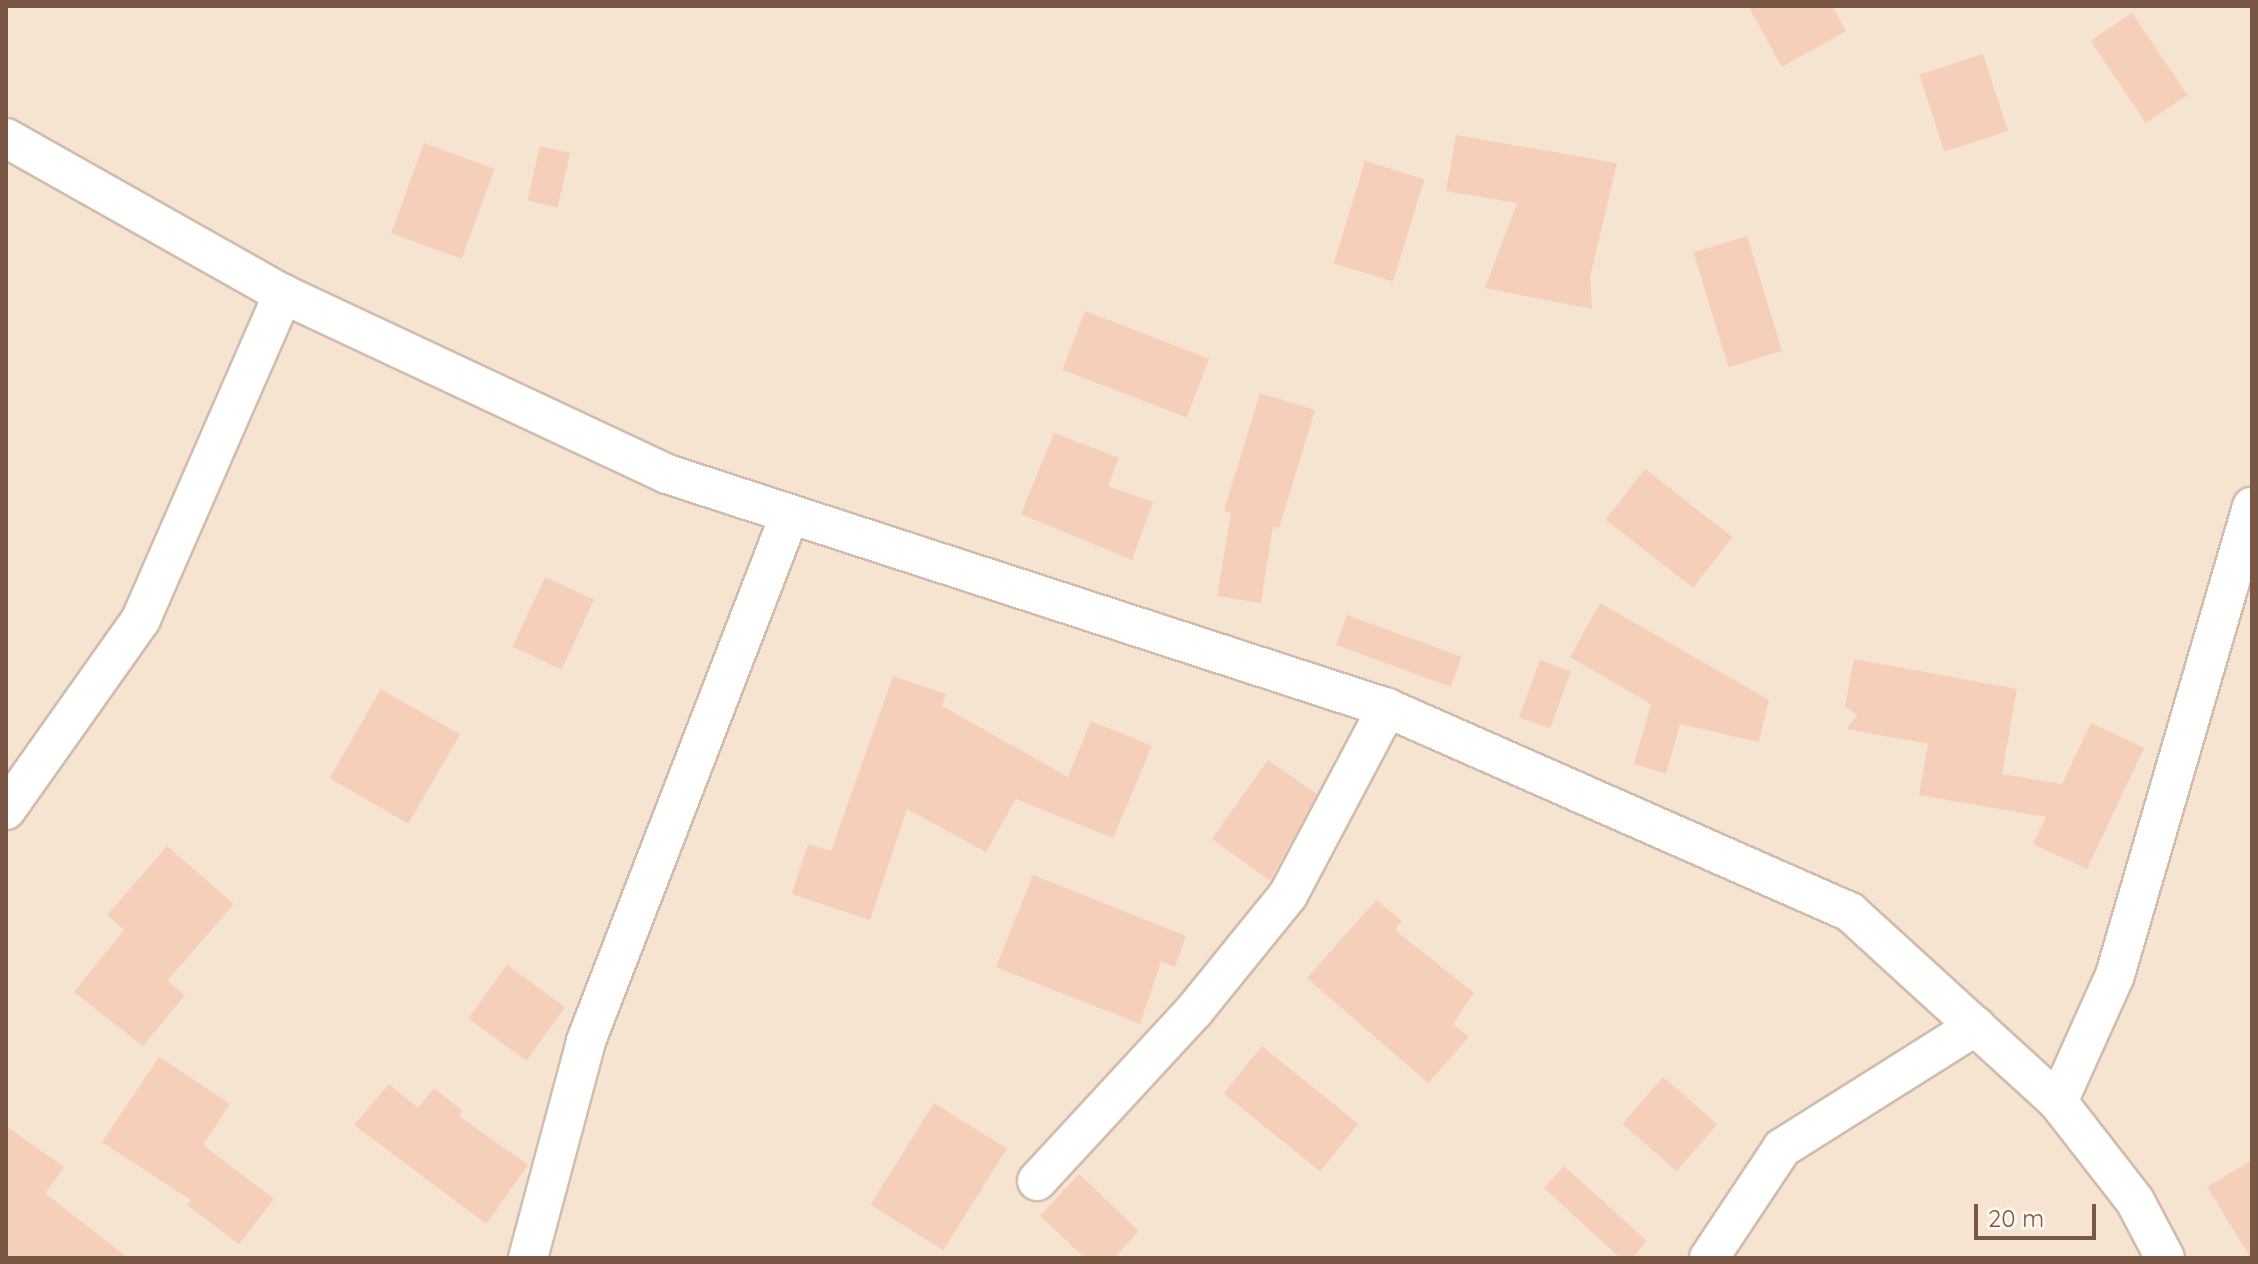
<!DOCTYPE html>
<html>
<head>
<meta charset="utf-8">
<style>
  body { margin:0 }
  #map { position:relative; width:2258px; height:1264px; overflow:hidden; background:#fef3e5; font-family:Quicksand,sans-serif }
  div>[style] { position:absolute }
  .residential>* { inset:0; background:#f6e4d2; transform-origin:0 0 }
  .building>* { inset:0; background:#f6cfba; transform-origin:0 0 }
  .roads { filter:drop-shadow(2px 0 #d3bcac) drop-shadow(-2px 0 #d3bcac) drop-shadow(0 2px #d3bcac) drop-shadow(0 -2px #d3bcac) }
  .street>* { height:38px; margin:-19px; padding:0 19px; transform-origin:19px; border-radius:19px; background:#fff }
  span { translate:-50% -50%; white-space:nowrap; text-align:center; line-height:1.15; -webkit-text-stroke:7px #fff7ed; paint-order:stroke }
  .frame { position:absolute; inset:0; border:8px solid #795747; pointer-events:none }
  .scale { position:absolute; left:1974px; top:1204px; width:122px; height:36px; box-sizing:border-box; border:4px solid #795747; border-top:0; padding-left:10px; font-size:24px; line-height:28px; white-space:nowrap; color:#795747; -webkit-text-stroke:6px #fff7ed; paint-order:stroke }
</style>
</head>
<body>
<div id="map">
  <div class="residential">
    <div style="left:6px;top:6px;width:2246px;height:1252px"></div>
  </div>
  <div class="building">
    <div style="clip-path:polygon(1748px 6px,1832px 6px,1846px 31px,1782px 67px)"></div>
    <div style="left:2132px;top:13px;width:99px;height:50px;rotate:56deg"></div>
    <div style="left:1983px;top:54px;width:81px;height:67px;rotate:72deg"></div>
    <div style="clip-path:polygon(1456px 135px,1617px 163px,1590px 277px,1592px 309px,1485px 288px,1517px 203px,1446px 191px)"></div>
    <div style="left:424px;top:143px;width:75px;height:96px;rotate:20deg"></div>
    <div style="left:540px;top:146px;width:31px;height:56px;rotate:13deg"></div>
    <div style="left:1365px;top:161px;width:62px;height:107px;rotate:17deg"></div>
    <div style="left:1747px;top:236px;width:120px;height:56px;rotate:73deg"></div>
    <div style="left:1085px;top:311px;width:133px;height:63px;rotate:21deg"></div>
    <div style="clip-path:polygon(1260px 393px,1315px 410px,1279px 528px,1273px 526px,1261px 603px,1217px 596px,1231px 513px,1224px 511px)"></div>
    <div style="clip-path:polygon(1054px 433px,1119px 458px,1108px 486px,1153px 502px,1132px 560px,1021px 514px)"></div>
    <div style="left:1645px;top:469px;width:111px;height:64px;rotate:38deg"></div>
    <div style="left:545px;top:577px;width:54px;height:77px;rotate:25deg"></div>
    <div style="clip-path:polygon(1600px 603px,1769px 700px,1759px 742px,1680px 724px,1666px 774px,1634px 764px,1651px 704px,1570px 657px)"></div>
    <div style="left:1347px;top:615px;width:122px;height:32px;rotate:20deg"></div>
    <div style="clip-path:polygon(1854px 659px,2017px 689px,2002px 774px,2062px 784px,2091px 723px,2144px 748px,2087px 869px,2033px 844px,2046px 817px,1919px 795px,1928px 744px,1847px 729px,1857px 715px,1845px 706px)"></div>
    <div style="left:1540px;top:660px;width:33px;height:61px;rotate:20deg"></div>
    <div style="clip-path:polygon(893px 676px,946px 694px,942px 706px,1068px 777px,1091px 721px,1152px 746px,1113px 838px,1016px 799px,986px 852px,907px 809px,870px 920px,792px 894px,808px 844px,831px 851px)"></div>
    <div style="left:381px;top:689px;width:91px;height:103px;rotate:30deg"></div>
    <div style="clip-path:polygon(1268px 760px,1317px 794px,1270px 881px,1212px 839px)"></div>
    <div style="clip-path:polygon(167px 846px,234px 904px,167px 981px,185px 995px,143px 1046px,74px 992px,124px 930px,107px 915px)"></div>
    <div style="clip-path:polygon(1033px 875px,1186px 936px,1175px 967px,1161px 962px,1140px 1024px,996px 967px)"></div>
    <div style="clip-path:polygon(1376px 900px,1402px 921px,1395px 930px,1474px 993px,1453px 1024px,1469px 1037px,1428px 1083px,1307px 978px)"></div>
    <div style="left:507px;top:965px;width:72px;height:66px;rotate:36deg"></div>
    <div style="left:1262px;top:1046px;width:124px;height:61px;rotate:39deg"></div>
    <div style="clip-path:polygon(159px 1057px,230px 1104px,203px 1145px,274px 1199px,239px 1244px,187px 1205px,191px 1200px,102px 1142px)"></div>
    <div style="left:1663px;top:1077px;width:72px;height:62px;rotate:41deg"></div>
    <div style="clip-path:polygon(389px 1084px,418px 1108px,434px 1088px,463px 1111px,459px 1116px,528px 1165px,486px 1224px,354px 1125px)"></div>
    <div style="left:934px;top:1103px;width:86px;height:120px;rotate:32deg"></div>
    <div style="clip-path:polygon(6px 1126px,64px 1167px,45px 1193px,128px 1258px,6px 1258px)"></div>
    <div style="clip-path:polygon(2252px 1160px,2252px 1258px,2251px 1258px,2207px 1187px)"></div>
    <div style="clip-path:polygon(1564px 1166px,1647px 1241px,1632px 1258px,1620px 1258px,1544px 1188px)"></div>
    <div style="clip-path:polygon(1079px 1174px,1139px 1231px,1114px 1258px,1085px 1258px,1040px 1216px)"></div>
  </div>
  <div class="roads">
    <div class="street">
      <div style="left:6px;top:138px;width:318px;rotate:29.4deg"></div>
      <div style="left:283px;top:294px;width:424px;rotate:25.1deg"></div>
      <div style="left:667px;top:474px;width:757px;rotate:18deg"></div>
      <div style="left:1387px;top:708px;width:506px;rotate:23.78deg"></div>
      <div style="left:1850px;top:912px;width:282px;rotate:42.4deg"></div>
      <div style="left:2058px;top:1102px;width:125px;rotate:52.1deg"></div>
      <div style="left:2135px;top:1201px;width:64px;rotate:62.2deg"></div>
      <div style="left:6px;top:810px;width:234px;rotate:-54.7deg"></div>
      <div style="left:141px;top:619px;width:355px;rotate:-66.4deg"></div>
      <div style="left:2058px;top:1102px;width:139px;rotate:-65.8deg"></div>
      <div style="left:2115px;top:975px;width:488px;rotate:-73.7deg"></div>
      <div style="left:1037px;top:1181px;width:231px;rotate:-47.3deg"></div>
      <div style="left:1194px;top:1011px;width:149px;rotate:-51deg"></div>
      <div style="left:1288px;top:895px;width:212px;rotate:-62.1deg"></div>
      <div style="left:528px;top:1258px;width:225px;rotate:-75deg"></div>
      <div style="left:586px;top:1041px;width:565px;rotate:-68.84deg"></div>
      <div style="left:1709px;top:1258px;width:132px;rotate:-56.4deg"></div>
      <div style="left:1782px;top:1148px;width:229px;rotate:-32.2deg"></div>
    </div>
  </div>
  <div class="frame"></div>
  <div class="scale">20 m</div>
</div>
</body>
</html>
